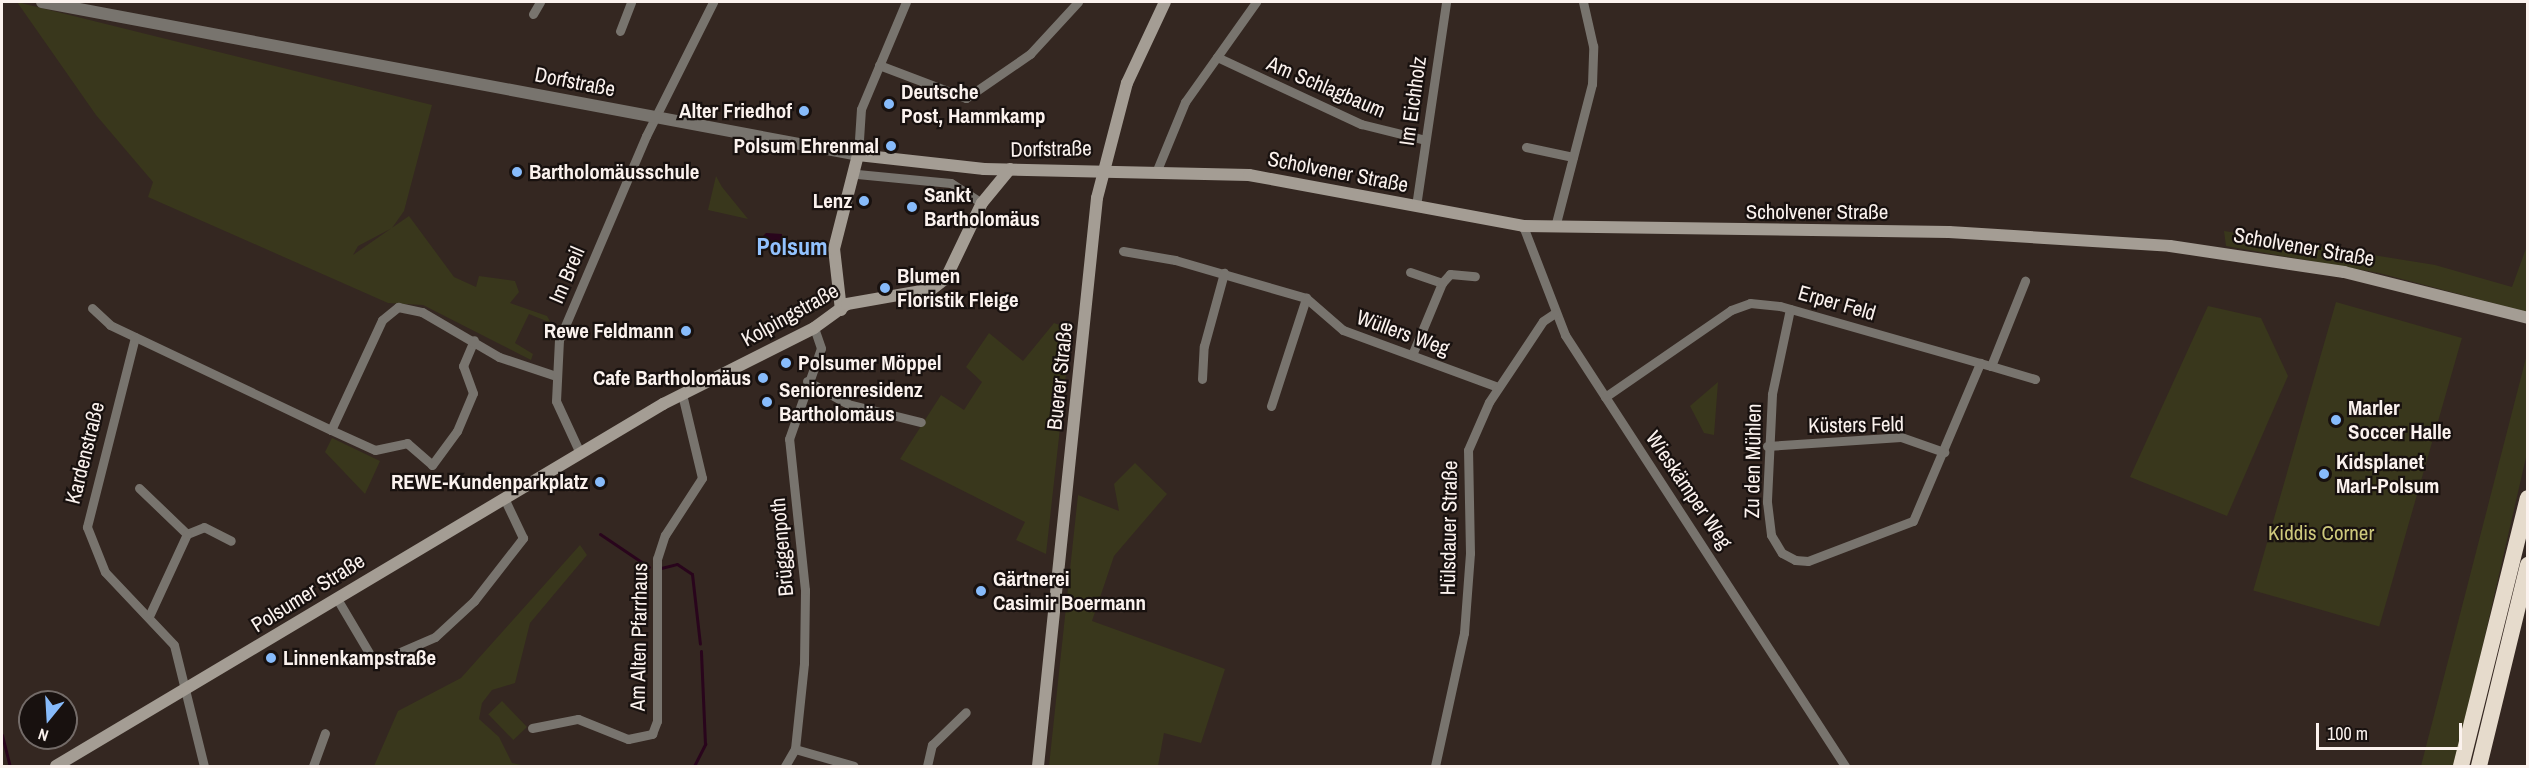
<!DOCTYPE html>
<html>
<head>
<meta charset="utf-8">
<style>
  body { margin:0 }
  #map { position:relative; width:2529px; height:768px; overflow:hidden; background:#342721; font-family:"Archivo Narrow",sans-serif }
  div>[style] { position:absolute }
  .green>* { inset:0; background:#39371c; transform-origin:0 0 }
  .water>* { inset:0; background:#29051c }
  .stream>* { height:3px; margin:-1.5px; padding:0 1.5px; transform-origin:1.5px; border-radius:1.5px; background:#29051c }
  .minor>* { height:9px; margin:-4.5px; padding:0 4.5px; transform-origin:4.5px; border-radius:4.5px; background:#78746e }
  .tertiary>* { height:12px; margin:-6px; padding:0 6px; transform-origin:6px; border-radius:6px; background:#78746e }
  .secondary>* { height:12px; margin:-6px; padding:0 6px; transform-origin:6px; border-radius:6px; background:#a49d94 }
  .motorway>* { height:16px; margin:-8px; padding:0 8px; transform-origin:8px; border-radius:8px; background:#e6dbcc }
  .dots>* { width:16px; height:16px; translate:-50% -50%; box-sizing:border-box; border:3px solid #18110f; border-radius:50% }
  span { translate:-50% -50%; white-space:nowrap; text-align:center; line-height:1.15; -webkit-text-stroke:4.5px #18110f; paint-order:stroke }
  .street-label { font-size:21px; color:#fbf2ee }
  .poi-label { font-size:21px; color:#fbf2ee; font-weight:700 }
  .left { translate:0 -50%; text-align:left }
  .right { translate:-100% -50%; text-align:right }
  .park-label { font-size:21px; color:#cec97c }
  .quarter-label { font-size:24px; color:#92c2fe; font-weight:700 }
  .frame { position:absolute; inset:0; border:3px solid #fbf2ee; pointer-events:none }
  .north { position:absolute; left:18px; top:690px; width:60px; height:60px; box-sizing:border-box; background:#18110f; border:2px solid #736b68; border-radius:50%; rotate:198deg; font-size:16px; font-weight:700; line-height:24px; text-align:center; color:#fbf2ee }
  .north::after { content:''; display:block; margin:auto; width:21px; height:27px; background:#87bbfb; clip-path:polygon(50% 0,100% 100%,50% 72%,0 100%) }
  .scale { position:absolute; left:2316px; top:723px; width:146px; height:27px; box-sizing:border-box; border:3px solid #fbf2ee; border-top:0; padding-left:8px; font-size:18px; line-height:21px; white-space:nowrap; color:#fbf2ee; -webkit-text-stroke:4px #18110f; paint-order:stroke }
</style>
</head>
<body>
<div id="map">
  <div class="green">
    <div style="clip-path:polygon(17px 2px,432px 105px,404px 211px,392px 228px,358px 246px,353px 255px,409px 216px,454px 277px,476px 287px,479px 276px,515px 281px,519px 292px,510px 303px,547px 316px,551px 323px,529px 314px,515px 343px,533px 354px,531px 360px,423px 305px,388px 303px,148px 197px,153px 182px,96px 115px)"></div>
    <div style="clip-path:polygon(716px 176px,722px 187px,748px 219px,708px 210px)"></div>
    <div style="clip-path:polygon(2224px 231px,2435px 265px,2512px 287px,2527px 246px,2527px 312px,2379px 273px,2226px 246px)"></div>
    <div style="left:2336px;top:302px;width:131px;height:300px;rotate:16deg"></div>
    <div style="clip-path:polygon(2208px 306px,2261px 318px,2288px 376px,2227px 516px,2130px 477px)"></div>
    <div style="clip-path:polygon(1054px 323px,1071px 329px,1046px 554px,1016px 540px,1025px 522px,900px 459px,941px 395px,964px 410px,982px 382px,966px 367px,989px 333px,1023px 361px)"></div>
    <div style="clip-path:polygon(2527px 354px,2527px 453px,2455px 766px,2421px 766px)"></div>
    <div style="clip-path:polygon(1718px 382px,1714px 435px,1704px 433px,1690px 406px)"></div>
    <div style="clip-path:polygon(332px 438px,380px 461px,365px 494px,325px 452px)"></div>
    <div style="clip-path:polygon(1135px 463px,1167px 494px,1114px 556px,1092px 621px,1225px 669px,1201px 743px,1164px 733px,1158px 766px,1049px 766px,1078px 495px,1119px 511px,1114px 484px)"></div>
    <div style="clip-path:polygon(580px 545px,587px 555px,530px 623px,515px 683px,492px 690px,482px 703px,479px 719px,499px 737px,512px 763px,526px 766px,374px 766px,398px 711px,461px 678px)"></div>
    <div style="left:502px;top:701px;width:36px;height:19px;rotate:46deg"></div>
  </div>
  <div class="water">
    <div style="clip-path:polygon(766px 233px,782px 234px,783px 246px,761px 249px,756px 243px)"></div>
  </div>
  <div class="stream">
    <div style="left:600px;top:534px;width:59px;rotate:34deg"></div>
    <div style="left:661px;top:568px;width:16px;rotate:-14deg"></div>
    <div style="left:677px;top:564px;width:18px;rotate:34deg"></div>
    <div style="left:692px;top:574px;width:70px;rotate:83.5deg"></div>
    <div style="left:2px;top:735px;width:32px;rotate:76deg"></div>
    <div style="left:694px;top:766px;width:25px;rotate:-63deg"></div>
    <div style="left:705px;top:744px;width:93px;rotate:-92.5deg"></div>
  </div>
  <div class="minor">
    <div style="left:533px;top:14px;width:14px;rotate:-60deg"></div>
    <div style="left:620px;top:31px;width:31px;rotate:-69deg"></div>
    <div style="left:1217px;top:57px;width:159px;rotate:25deg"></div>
    <div style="left:1361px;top:124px;width:66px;rotate:14deg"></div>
    <div style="left:879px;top:65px;width:93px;rotate:20.8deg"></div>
    <div style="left:966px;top:98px;width:78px;rotate:-34.5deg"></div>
    <div style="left:1030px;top:54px;width:71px;rotate:-47.3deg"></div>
    <div style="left:1526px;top:147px;width:48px;rotate:12deg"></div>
    <div style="left:858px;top:155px;width:46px;rotate:-86.3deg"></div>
    <div style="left:861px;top:109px;width:116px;rotate:-67.2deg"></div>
    <div style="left:1157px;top:170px;width:74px;rotate:-67.6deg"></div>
    <div style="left:1185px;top:102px;width:123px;rotate:-54.6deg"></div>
    <div style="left:857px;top:174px;width:94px;rotate:5.5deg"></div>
    <div style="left:951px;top:183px;width:37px;rotate:33deg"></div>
    <div style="left:1416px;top:206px;width:206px;rotate:-81.6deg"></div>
    <div style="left:1523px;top:226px;width:117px;rotate:68.9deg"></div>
    <div style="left:1565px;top:335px;width:514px;rotate:56.99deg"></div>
    <div style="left:1555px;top:227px;width:148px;rotate:-75.5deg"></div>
    <div style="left:1592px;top:84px;width:38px;rotate:-88deg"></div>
    <div style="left:1593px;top:46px;width:45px;rotate:-102.8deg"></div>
    <div style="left:1123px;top:251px;width:53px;rotate:9.8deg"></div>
    <div style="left:1175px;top:260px;width:136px;rotate:16.2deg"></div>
    <div style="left:1306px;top:298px;width:49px;rotate:40.9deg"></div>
    <div style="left:1343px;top:330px;width:165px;rotate:20.2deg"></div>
    <div style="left:1410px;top:272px;width:34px;rotate:19deg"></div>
    <div style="left:92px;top:308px;width:25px;rotate:43deg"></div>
    <div style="left:110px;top:325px;width:245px;rotate:25.4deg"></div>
    <div style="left:331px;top:430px;width:48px;rotate:24.4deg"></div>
    <div style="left:375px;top:450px;width:33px;rotate:-12deg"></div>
    <div style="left:407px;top:443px;width:33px;rotate:41deg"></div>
    <div style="left:432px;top:465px;width:42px;rotate:-53.7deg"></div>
    <div style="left:457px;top:431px;width:41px;rotate:-67.2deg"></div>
    <div style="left:473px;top:393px;width:29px;rotate:-110deg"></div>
    <div style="left:463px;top:366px;width:28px;rotate:-67deg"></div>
    <div style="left:1790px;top:309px;width:87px;rotate:102deg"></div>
    <div style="left:1772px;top:394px;width:108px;rotate:92.7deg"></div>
    <div style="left:1767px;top:502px;width:33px;rotate:83deg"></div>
    <div style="left:1771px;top:535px;width:21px;rotate:59deg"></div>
    <div style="left:1782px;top:553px;width:15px;rotate:28deg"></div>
    <div style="left:1795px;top:560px;width:13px;rotate:4deg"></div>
    <div style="left:1808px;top:561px;width:112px;rotate:-20.9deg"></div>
    <div style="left:1913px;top:521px;width:172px;rotate:-67deg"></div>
    <div style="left:135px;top:337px;width:196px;rotate:104.2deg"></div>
    <div style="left:87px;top:527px;width:48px;rotate:68.2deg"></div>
    <div style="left:105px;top:572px;width:100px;rotate:46.6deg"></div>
    <div style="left:174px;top:645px;width:125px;rotate:76.1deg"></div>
    <div style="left:1412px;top:355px;width:78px;rotate:-67.4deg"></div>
    <div style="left:1442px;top:283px;width:12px;rotate:-48deg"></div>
    <div style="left:1450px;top:274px;width:25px;rotate:5deg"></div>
    <div style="left:1991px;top:366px;width:46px;rotate:16.5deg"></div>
    <div style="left:1202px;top:379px;width:33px;rotate:-87deg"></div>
    <div style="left:1204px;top:346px;width:76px;rotate:-74.7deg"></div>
    <div style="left:807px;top:381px;width:47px;rotate:29.3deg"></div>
    <div style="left:848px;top:404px;width:75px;rotate:13.9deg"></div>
    <div style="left:1605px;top:397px;width:153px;rotate:-34.6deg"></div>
    <div style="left:1731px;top:310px;width:20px;rotate:-20deg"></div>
    <div style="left:1750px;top:303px;width:30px;rotate:6deg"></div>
    <div style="left:1780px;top:306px;width:219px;rotate:15.9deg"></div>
    <div style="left:1991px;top:366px;width:92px;rotate:-68.2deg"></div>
    <div style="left:1271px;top:406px;width:114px;rotate:-72deg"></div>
    <div style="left:331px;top:430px;width:121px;rotate:-65.1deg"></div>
    <div style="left:382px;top:320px;width:21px;rotate:-39deg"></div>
    <div style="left:398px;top:307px;width:25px;rotate:12deg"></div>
    <div style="left:422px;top:312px;width:89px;rotate:30.3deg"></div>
    <div style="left:499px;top:357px;width:57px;rotate:18.4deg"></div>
    <div style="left:1767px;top:446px;width:134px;rotate:-3.8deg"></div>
    <div style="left:1901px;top:437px;width:46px;rotate:19.2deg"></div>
    <div style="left:580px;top:453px;width:57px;rotate:-114.8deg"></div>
    <div style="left:556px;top:401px;width:61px;rotate:-87.2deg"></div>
    <div style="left:559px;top:340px;width:222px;rotate:-66.9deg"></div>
    <div style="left:646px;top:136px;width:150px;rotate:-63.4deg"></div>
    <div style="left:139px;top:488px;width:66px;rotate:43.8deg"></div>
    <div style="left:187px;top:534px;width:18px;rotate:-22deg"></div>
    <div style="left:204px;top:527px;width:30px;rotate:27deg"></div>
    <div style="left:336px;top:597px;width:77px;rotate:59.4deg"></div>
    <div style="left:375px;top:663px;width:65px;rotate:-23.4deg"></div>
    <div style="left:435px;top:637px;width:53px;rotate:-42.7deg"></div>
    <div style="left:474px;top:601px;width:80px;rotate:-52.1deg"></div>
    <div style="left:523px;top:538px;width:44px;rotate:-115.4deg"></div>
    <div style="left:150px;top:614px;width:88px;rotate:-65.2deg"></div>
    <div style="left:532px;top:728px;width:47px;rotate:-11.1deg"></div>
    <div style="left:578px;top:719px;width:54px;rotate:21.8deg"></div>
    <div style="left:628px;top:739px;width:25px;rotate:-12deg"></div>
    <div style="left:652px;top:734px;width:14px;rotate:-69deg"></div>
    <div style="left:657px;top:721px;width:162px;rotate:-90deg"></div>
    <div style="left:657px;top:559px;width:25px;rotate:-72deg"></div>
    <div style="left:665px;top:535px;width:68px;rotate:-57deg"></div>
    <div style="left:702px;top:478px;width:86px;rotate:-103.4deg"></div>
    <div style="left:795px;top:749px;width:61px;rotate:16.1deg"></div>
    <div style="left:313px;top:766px;width:35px;rotate:-70deg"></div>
    <div style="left:785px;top:766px;width:20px;rotate:-60deg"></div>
    <div style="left:795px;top:749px;width:86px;rotate:-84deg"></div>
    <div style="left:804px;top:663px;width:73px;rotate:-89.2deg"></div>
    <div style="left:805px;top:590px;width:152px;rotate:-96deg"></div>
    <div style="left:789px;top:439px;width:96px;rotate:-70.6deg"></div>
    <div style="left:821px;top:348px;width:21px;rotate:-109deg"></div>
    <div style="left:927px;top:766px;width:22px;rotate:-77deg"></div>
    <div style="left:932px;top:745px;width:47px;rotate:-44.1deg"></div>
    <div style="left:1435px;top:766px;width:136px;rotate:-77.7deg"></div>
    <div style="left:1464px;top:633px;width:80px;rotate:-85.7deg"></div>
    <div style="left:1470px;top:553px;width:103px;rotate:-91.1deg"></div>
    <div style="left:1468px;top:450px;width:52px;rotate:-66.4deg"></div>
    <div style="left:1489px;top:402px;width:97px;rotate:-56.3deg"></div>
    <div style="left:1543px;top:321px;width:14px;rotate:-34deg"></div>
  </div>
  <div class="tertiary">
    <div style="left:42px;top:2px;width:830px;rotate:10.62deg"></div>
  </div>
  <div class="secondary">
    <div style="left:841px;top:310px;width:61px;rotate:-96.5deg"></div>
    <div style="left:834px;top:249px;width:97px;rotate:-75.7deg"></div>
    <div style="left:858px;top:155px;width:127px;rotate:6.3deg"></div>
    <div style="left:984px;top:169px;width:265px;rotate:1.3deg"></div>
    <div style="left:1249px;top:175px;width:279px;rotate:10.5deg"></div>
    <div style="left:1523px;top:226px;width:426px;rotate:0.8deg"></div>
    <div style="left:1949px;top:232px;width:221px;rotate:3.6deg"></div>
    <div style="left:2170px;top:246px;width:176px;rotate:8.5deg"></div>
    <div style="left:2344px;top:272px;width:190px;rotate:14deg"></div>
    <div style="left:56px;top:766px;width:707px;rotate:-30.81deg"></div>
    <div style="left:663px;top:404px;width:169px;rotate:-26.7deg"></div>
    <div style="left:814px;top:328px;width:41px;rotate:-36deg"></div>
    <div style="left:847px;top:304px;width:86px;rotate:-10deg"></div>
    <div style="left:932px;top:289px;width:18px;rotate:-38deg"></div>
    <div style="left:946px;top:278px;width:83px;rotate:-64.4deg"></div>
    <div style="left:982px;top:203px;width:44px;rotate:-50.5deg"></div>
    <div style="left:1038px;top:766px;width:571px;rotate:-84.07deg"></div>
    <div style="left:1097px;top:198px;width:119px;rotate:-75.4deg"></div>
    <div style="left:1127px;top:83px;width:89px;rotate:-64.9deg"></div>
  </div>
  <div class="motorway">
    <div style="left:2461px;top:766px;width:276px;rotate:-76deg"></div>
    <div style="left:2479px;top:766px;width:207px;rotate:-76.3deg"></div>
  </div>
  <div class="dots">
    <div style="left:889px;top:104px;background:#87bbfb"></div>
    <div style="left:804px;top:111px;background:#87bbfb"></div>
    <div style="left:891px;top:146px;background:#87bbfb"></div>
    <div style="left:517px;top:172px;background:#87bbfb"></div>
    <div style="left:864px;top:201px;background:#87bbfb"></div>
    <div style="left:912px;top:207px;background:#87bbfb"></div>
    <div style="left:885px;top:288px;background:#87bbfb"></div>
    <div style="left:686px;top:331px;background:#87bbfb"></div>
    <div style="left:786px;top:363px;background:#87bbfb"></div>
    <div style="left:763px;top:378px;background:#87bbfb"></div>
    <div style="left:767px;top:402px;background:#87bbfb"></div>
    <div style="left:2336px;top:420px;background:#87bbfb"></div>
    <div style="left:2324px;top:474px;background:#87bbfb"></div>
    <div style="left:600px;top:482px;background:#87bbfb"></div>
    <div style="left:981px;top:591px;background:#87bbfb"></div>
    <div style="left:271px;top:658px;background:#87bbfb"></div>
  </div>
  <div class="street-label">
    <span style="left:575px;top:82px;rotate:11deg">Dorfstraße</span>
    <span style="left:1326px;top:87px;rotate:23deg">Am Schlagbaum</span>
    <span style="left:1413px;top:101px;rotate:-82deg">Im Eichholz</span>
    <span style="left:1051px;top:149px;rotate:-1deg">Dorfstraße</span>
    <span style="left:1338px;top:172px;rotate:11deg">Scholvener Straße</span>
    <span style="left:1817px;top:212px">Scholvener Straße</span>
    <span style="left:2304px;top:247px;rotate:10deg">Scholvener Straße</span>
    <span style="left:567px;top:275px;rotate:-67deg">Im Breil</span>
    <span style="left:1837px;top:303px;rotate:16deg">Erper Feld</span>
    <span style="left:790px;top:315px;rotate:-29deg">Kolpingstraße</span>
    <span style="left:1403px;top:333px;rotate:20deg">Wüllers Weg</span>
    <span style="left:1060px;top:376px;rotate:-84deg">Buerer Straße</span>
    <span style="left:1856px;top:425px;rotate:-1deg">Küsters Feld</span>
    <span style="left:85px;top:453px;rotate:-76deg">Kardenstraße</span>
    <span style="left:1753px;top:461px;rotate:-89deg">Zu den Mühlen</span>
    <span style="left:1689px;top:490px;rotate:56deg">Wieskämper Weg</span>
    <span style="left:1449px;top:528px;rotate:-89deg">Hülsdauer Straße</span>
    <span style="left:782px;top:547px;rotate:-95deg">Brüggenpoth</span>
    <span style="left:308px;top:593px;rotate:-32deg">Polsumer Straße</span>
    <span style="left:639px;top:637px;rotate:-89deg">Am Alten Pfarrhaus</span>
  </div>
  <div class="poi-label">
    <span class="left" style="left:901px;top:104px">Deutsche<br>Post, Hammkamp</span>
    <span class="right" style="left:792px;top:111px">Alter Friedhof</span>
    <span class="right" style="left:879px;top:146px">Polsum Ehrenmal</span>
    <span class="left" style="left:529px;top:172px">Bartholomäusschule</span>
    <span class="left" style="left:924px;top:207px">Sankt<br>Bartholomäus</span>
    <span class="right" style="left:852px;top:201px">Lenz</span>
    <span class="left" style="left:897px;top:288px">Blumen<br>Floristik Fleige</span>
    <span class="right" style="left:674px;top:331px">Rewe Feldmann</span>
    <span class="left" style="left:798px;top:363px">Polsumer Möppel</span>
    <span class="right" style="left:751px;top:378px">Cafe Bartholomäus</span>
    <span class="left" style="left:779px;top:402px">Seniorenresidenz<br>Bartholomäus</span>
    <span class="left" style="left:2348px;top:420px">Marler<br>Soccer Halle</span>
    <span class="left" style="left:2336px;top:474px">Kidsplanet<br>Marl-Polsum</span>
    <span class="right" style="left:588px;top:482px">REWE-Kundenparkplatz</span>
    <span class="left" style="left:993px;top:591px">Gärtnerei<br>Casimir Boermann</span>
    <span class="left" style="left:283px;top:658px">Linnenkampstraße</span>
  </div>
  <div class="park-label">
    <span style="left:2321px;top:533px">Kiddis Corner</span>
  </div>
  <div class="quarter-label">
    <span style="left:792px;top:247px">Polsum</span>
  </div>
  <div class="frame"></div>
  <div class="north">N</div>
  <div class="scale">100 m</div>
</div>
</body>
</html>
